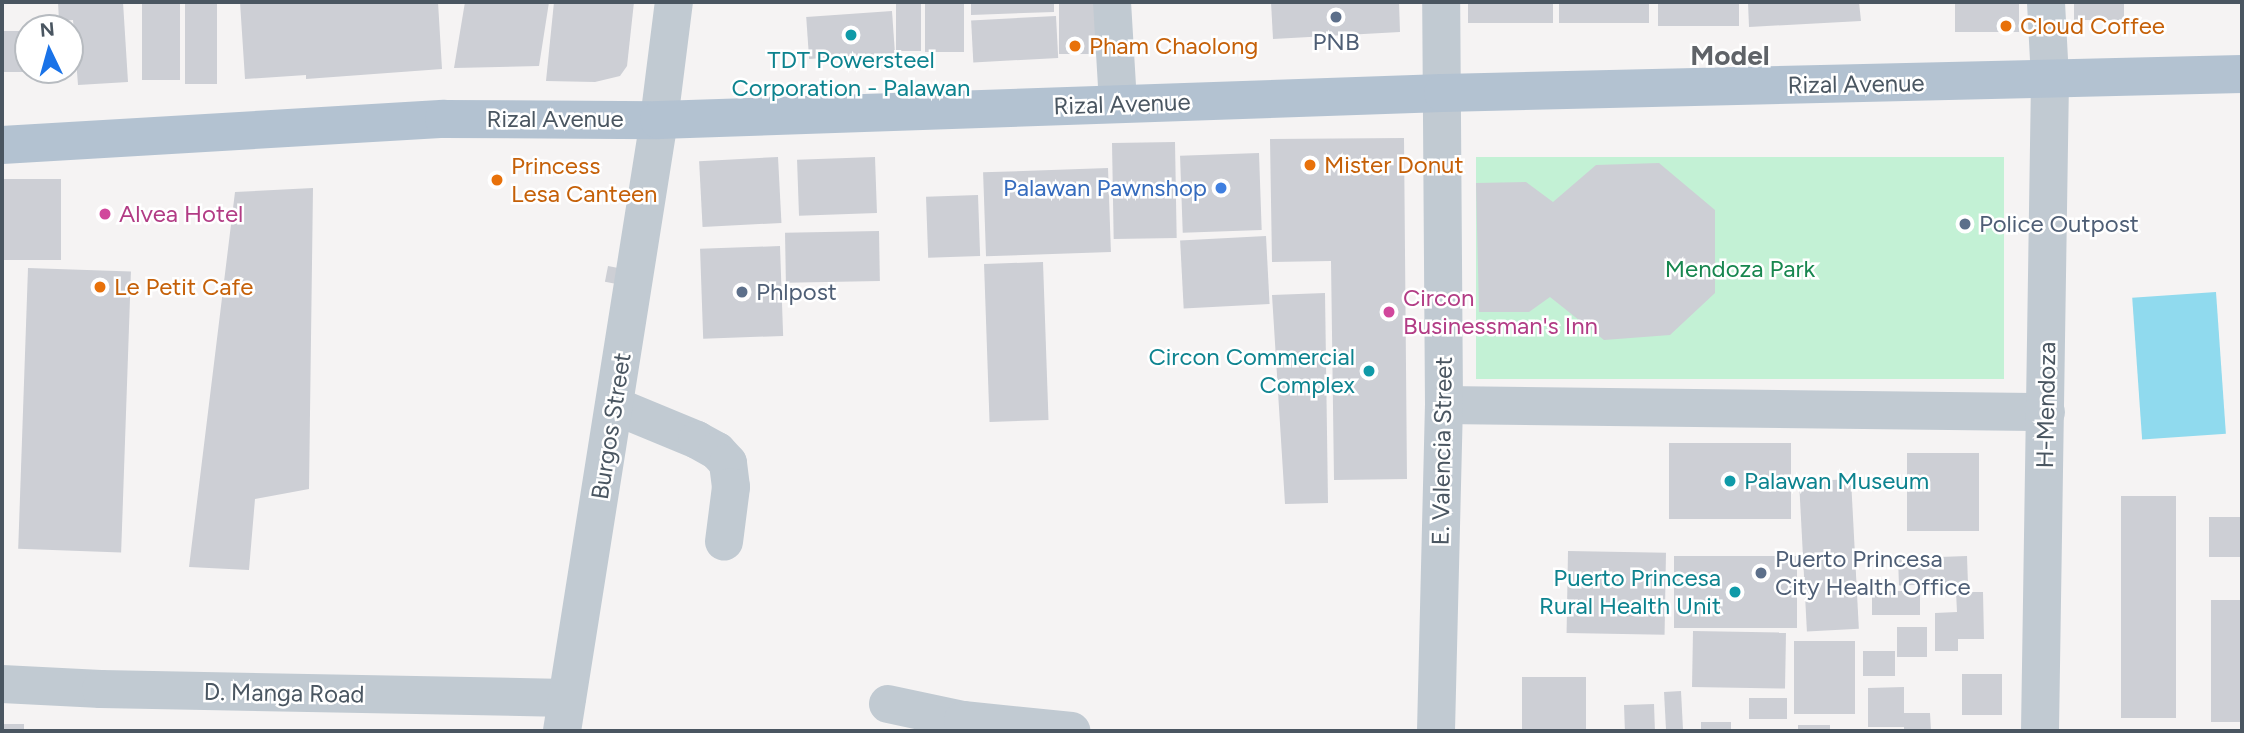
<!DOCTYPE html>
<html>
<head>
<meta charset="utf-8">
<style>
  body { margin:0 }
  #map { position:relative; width:2244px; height:733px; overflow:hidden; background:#f5f3f3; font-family:Figtree,sans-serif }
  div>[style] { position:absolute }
  .green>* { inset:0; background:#c3f1d5; transform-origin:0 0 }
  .water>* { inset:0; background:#90daee; transform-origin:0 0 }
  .building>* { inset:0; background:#cdcfd5; transform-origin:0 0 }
  .minor>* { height:38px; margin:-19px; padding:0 19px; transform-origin:19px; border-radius:19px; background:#c1cad2 }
  .major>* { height:38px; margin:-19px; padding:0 19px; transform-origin:19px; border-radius:19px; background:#b3c2d1 }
  .dots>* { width:19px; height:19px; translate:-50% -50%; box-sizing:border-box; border:4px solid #fff; border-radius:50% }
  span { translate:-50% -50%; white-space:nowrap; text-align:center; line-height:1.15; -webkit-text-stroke:5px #fff; paint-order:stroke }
  .food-label { font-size:24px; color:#c56008 }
  .left { translate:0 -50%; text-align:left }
  .service-label { font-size:24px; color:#4e5e75 }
  .culture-label { font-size:24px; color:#0d838f }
  .right { translate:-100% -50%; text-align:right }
  .street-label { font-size:24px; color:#4a5661 }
  .shop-label { font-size:24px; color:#366cbe }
  .hotel-label { font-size:24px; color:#b23c85 }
  .park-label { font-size:24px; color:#17864f }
  .quarter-label { font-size:28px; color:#5f6368; font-weight:700 }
  .frame { position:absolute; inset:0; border:4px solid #4a5661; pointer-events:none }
  .north { position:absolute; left:14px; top:14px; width:70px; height:70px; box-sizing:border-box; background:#fff; border:2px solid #b7bbc0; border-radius:50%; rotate:355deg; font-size:19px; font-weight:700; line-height:28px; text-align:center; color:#4a5661 }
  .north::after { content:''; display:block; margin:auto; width:24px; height:32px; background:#1a73e8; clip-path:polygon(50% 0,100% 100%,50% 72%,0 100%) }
</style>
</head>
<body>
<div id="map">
  <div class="green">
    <div style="left:1476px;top:157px;width:528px;height:222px"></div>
  </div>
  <div class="water">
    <div style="left:2216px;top:292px;width:142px;height:84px;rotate:86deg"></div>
  </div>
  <div class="building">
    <div style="clip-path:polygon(58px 2px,123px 2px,128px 82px,78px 85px,73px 20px,59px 21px)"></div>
    <div style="left:142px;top:2px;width:38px;height:78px"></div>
    <div style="left:185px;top:2px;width:32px;height:82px"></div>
    <div style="clip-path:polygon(240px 2px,438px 2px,442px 69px,306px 79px,306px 75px,245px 79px)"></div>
    <div style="clip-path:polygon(465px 2px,549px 2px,539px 66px,454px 68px)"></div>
    <div style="clip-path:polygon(554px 2px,634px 2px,627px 66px,620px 76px,595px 82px,546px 81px)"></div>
    <div style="left:896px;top:2px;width:25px;height:49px"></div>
    <div style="left:925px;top:2px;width:39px;height:50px"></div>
    <div style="clip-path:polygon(971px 2px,1054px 2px,1054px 12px,971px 15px)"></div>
    <div style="left:1059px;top:2px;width:46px;height:52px"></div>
    <div style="clip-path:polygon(1271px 2px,1399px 2px,1400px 32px,1273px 39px)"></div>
    <div style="left:1468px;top:2px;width:85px;height:21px"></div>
    <div style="left:1559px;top:2px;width:90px;height:21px"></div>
    <div style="left:1658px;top:2px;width:81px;height:24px"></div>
    <div style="clip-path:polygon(1748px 2px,1859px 2px,1861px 21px,1749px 27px)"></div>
    <div style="left:1955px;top:2px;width:64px;height:30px"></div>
    <div style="left:2074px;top:2px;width:50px;height:18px"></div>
    <div style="left:892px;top:11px;width:42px;height:86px;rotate:86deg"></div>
    <div style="left:1056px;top:16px;width:42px;height:85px;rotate:87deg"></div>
    <div style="left:28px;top:31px;width:41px;height:26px;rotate:90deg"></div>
    <div style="clip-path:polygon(1404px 138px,1407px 479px,1334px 480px,1331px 261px,1272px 262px,1270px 139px)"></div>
    <div style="left:1175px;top:142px;width:96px;height:63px;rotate:89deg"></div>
    <div style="left:1259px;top:153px;width:77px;height:79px;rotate:88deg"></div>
    <div style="left:778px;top:157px;width:66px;height:79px;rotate:87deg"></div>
    <div style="left:875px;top:157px;width:56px;height:78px;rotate:88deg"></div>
    <div style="clip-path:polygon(1659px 163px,1715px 210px,1715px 293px,1670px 335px,1604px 340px,1550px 297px,1529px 312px,1479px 312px,1476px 183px,1526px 182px,1553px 202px,1596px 165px)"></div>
    <div style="left:1108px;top:168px;width:84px;height:125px;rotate:88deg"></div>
    <div style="left:2px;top:179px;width:59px;height:81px"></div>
    <div style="clip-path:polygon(313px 188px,309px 489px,255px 499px,249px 570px,189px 567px,235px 192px)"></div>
    <div style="left:978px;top:195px;width:61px;height:52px;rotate:88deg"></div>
    <div style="left:879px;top:231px;width:50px;height:94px;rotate:89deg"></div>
    <div style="left:1266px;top:236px;width:68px;height:86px;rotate:87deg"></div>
    <div style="left:780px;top:246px;width:90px;height:80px;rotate:88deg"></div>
    <div style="left:1043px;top:262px;width:158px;height:59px;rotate:88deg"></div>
    <div style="left:608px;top:266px;width:21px;height:16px;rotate:11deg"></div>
    <div style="left:28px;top:268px;width:103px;height:281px;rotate:2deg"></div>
    <div style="clip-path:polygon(1325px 293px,1328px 503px,1285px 504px,1272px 295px)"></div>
    <div style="left:1669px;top:443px;width:122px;height:76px"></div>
    <div style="left:1907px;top:453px;width:72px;height:78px"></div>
    <div style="left:1851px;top:479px;width:150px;height:52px;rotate:87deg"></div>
    <div style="left:2121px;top:496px;width:55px;height:222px"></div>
    <div style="left:2242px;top:517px;width:40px;height:33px;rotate:90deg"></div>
    <div style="left:1568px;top:551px;width:98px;height:82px;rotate:1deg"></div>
    <div style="left:1674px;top:556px;width:123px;height:72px"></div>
    <div style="left:1967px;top:556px;width:27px;height:69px;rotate:88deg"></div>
    <div style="left:1920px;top:591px;width:24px;height:48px;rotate:90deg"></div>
    <div style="clip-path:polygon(1956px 592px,1983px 592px,1984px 639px,1958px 639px,1958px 651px,1935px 651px,1935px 613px,1957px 612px)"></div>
    <div style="left:2211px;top:600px;width:31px;height:122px"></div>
    <div style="left:1897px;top:627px;width:30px;height:30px"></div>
    <div style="left:1693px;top:631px;width:93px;height:56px;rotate:1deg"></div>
    <div style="left:1855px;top:641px;width:73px;height:61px;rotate:90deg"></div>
    <div style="left:1863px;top:651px;width:32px;height:25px"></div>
    <div style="left:2002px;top:674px;width:41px;height:40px;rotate:90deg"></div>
    <div style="left:1522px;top:677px;width:64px;height:54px"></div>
    <div style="clip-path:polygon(1904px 687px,1904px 713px,1930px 713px,1931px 731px,1904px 731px,1904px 727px,1868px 727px,1868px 688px)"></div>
    <div style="left:1681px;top:691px;width:40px;height:17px;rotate:87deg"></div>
    <div style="left:1749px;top:698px;width:38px;height:21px"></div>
    <div style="left:1654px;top:704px;width:27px;height:30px;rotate:88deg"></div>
    <div style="left:1701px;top:722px;width:30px;height:9px"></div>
    <div style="left:2px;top:724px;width:22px;height:7px"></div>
    <div style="left:1798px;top:725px;width:32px;height:6px"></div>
  </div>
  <div class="minor">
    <div style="left:1112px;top:2px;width:102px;rotate:86.6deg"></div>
    <div style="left:1444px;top:405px;width:602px;rotate:0.67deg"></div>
    <div style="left:615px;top:406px;width:89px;rotate:22.5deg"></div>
    <div style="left:697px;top:440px;width:23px;rotate:29deg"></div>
    <div style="left:717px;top:451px;width:16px;rotate:47deg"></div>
    <div style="left:728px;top:463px;width:24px;rotate:83deg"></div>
    <div style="left:731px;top:487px;width:55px;rotate:97.3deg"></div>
    <div style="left:2px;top:684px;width:99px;rotate:2.9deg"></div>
    <div style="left:101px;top:689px;width:466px;rotate:1.1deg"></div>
    <div style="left:888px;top:704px;width:77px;rotate:12deg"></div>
    <div style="left:963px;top:720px;width:109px;rotate:5.8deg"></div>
    <div style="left:562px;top:731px;width:619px;rotate:-80.98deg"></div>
    <div style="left:659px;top:120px;width:119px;rotate:-82.8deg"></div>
    <div style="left:1436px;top:731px;width:326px;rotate:-88.6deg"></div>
    <div style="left:1444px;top:405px;width:403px;rotate:-90.4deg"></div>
    <div style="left:2040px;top:731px;width:652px;rotate:-89.12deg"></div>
    <div style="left:2050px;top:79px;width:77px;rotate:-93deg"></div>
  </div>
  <div class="major">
    <div style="left:2px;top:145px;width:443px;rotate:-3.4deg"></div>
    <div style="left:444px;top:119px;width:215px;rotate:0.3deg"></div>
    <div style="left:659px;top:120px;width:784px;rotate:-1.97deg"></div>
    <div style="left:1443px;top:93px;width:799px;rotate:-1.36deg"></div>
  </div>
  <div class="dots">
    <div style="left:1336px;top:17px;background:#5c6f8a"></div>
    <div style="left:2006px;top:26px;background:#e8710a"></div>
    <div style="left:851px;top:35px;background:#0f9aa8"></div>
    <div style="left:1075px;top:46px;background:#e8710a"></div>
    <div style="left:1310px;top:165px;background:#e8710a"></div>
    <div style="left:497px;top:180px;background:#e8710a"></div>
    <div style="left:1221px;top:188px;background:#3f7fe0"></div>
    <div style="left:105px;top:214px;background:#d1479c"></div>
    <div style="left:1965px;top:224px;background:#5c6f8a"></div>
    <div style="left:100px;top:287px;background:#e8710a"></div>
    <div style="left:742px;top:292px;background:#5c6f8a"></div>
    <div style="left:1389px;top:312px;background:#d1479c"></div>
    <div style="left:1369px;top:371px;background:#0f9aa8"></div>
    <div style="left:1730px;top:481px;background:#0f9aa8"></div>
    <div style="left:1761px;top:573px;background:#5c6f8a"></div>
    <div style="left:1735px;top:592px;background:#0f9aa8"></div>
  </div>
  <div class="food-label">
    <span class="left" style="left:2020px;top:26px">Cloud Coffee</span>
    <span class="left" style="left:1089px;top:46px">Pham Chaolong</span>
    <span class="left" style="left:1324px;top:165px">Mister Donut</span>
    <span class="left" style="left:511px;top:180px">Princess<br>Lesa Canteen</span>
    <span class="left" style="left:114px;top:287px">Le Petit Cafe</span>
  </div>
  <div class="service-label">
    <span style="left:1336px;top:42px">PNB</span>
    <span class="left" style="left:1979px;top:224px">Police Outpost</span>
    <span class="left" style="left:756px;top:292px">Phlpost</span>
    <span class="left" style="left:1775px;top:573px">Puerto Princesa<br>City Health Office</span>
  </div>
  <div class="culture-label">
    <span style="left:851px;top:74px">TDT Powersteel<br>Corporation - Palawan</span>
    <span class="right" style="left:1355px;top:371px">Circon Commercial<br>Complex</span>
    <span class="left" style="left:1744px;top:481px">Palawan Museum</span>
    <span class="right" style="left:1721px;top:592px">Puerto Princesa<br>Rural Health Unit</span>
  </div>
  <div class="street-label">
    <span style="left:1856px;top:84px;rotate:-1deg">Rizal Avenue</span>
    <span style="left:1122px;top:104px;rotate:-2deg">Rizal Avenue</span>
    <span style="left:555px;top:119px">Rizal Avenue</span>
    <span style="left:2046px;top:405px;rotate:-89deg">H-Mendoza</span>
    <span style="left:611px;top:426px;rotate:-81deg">Burgos Street</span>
    <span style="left:1442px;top:451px;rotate:-89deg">E. Valencia Street</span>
    <span style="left:284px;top:693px;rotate:1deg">D. Manga Road</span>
  </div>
  <div class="shop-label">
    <span class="right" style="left:1207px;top:188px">Palawan Pawnshop</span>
  </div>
  <div class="hotel-label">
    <span class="left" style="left:119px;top:214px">Alvea Hotel</span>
    <span class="left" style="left:1403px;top:312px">Circon<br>Businessman's Inn</span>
  </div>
  <div class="park-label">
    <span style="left:1740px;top:269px">Mendoza Park</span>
  </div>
  <div class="quarter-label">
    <span style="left:1730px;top:55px">Model</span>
  </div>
  <div class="frame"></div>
  <div class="north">N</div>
</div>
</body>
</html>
